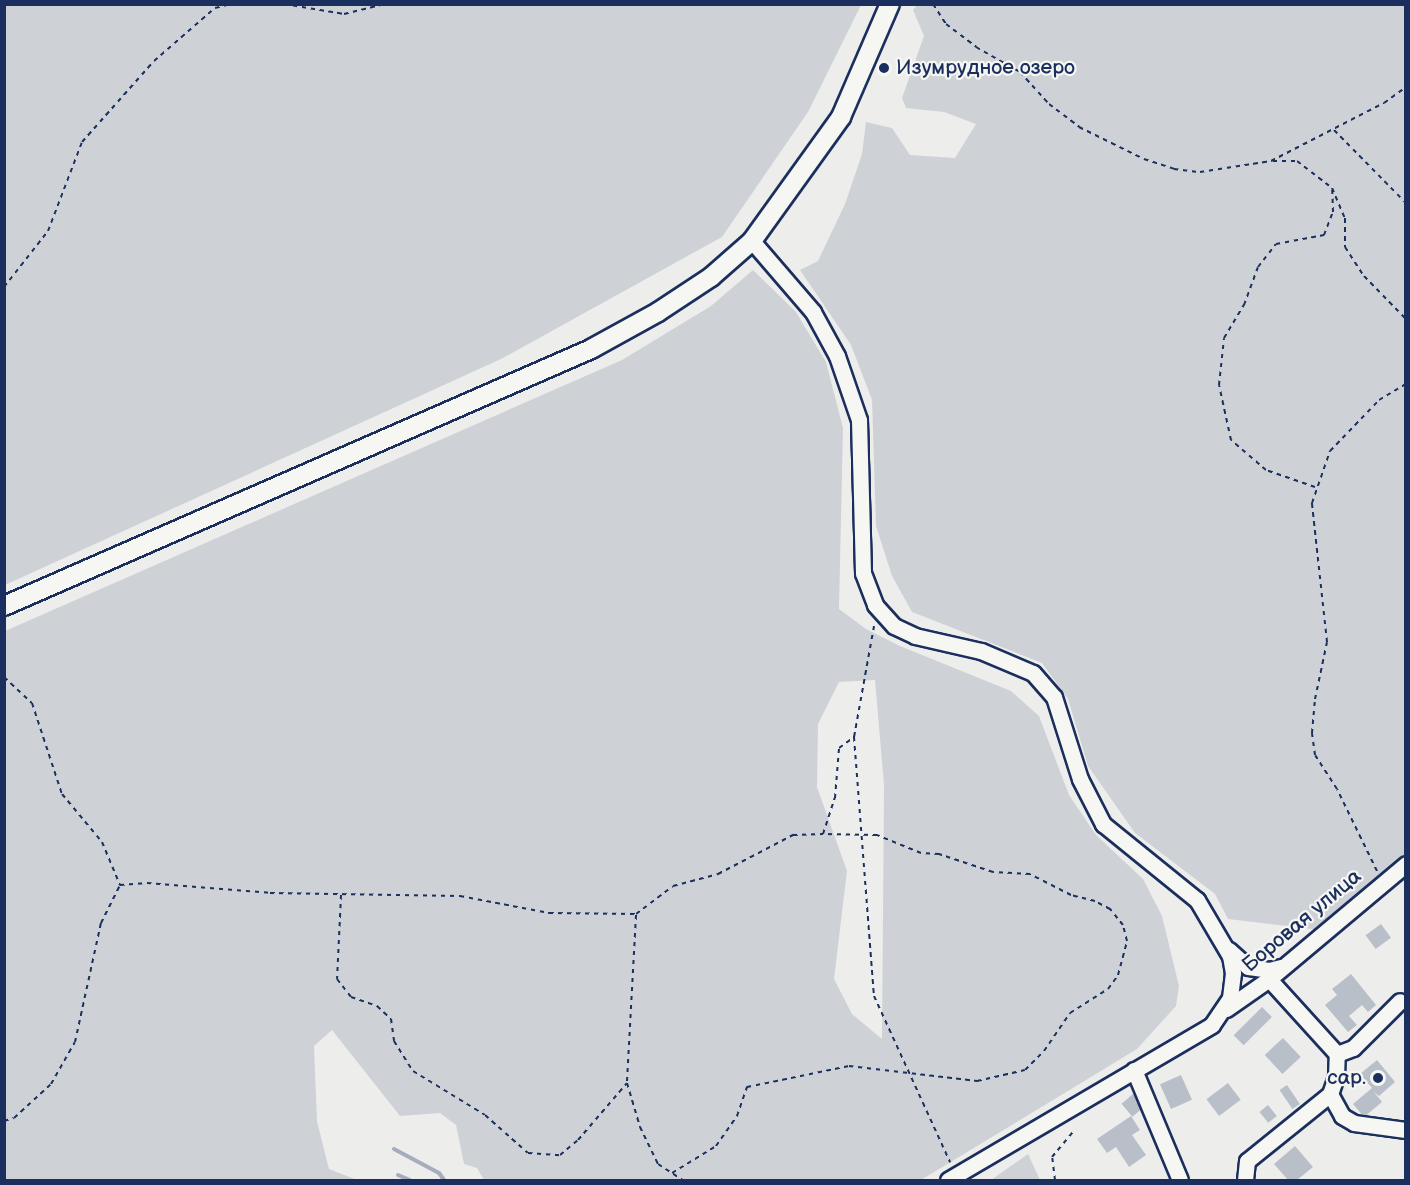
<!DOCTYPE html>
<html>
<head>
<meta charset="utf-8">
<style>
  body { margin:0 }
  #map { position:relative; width:1410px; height:1185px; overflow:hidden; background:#edeeec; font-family:"Balsamiq Sans",sans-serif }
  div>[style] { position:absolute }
  .green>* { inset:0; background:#ced2d7 }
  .stream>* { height:4px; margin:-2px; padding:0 2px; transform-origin:2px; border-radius:2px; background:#a5acbc }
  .building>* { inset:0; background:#b9bfc8; transform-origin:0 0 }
  .path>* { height:2px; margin-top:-1px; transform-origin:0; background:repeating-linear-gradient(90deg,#1b2f5e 0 4.5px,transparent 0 9px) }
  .roads { filter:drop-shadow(2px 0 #1b2f5e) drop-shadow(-2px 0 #1b2f5e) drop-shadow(0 2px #1b2f5e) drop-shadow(0 -2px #1b2f5e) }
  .minor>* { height:15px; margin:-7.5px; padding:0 7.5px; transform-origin:7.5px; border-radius:7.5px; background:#f6f6f2 }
  .major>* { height:18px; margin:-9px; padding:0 9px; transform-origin:9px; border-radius:9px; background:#f6f6f2 }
  .dots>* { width:16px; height:16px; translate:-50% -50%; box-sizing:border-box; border:3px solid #f6f6f2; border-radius:50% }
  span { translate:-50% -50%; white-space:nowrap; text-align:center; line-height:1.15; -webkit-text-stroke:4.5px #f6f6f2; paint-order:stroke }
  .poi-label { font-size:21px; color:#1b2f5e }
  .left { translate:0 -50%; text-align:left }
  .right { translate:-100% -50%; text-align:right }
  .street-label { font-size:21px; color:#1b2f5e }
  .frame { position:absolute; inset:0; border:6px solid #1b2f5e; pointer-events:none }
</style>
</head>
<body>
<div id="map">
  <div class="green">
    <div style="clip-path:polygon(4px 5px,5px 4px,861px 5px,808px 112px,722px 237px,501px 359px,5px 585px)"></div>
    <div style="clip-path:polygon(917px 5px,1405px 5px,1405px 858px,1320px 930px,1228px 919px,1215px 894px,1135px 833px,1088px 766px,1068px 699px,1042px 663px,912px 612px,892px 576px,876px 526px,872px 400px,851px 345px,800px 270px,818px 261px,845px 204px,862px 154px,866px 122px,892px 128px,910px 155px,955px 158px,976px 124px,944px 112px,906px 108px,902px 98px,924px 36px,913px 10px)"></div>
    <div style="clip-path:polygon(evenodd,753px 270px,796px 312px,826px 362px,843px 428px,839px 609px,866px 629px,900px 646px,1011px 691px,1039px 716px,1069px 795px,1096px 835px,1143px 879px,1162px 916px,1179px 986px,1176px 1006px,1137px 1049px,921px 1180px,484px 1180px,477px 1168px,464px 1164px,456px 1125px,440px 1113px,400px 1116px,332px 1030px,314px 1046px,317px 1121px,329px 1169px,357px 1180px,5px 1180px,5px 631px,622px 360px,711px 306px,753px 270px,875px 680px,884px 785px,882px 1039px,852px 1014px,834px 979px,847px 871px,817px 787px,818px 724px,839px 682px,875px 680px)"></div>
    <div style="clip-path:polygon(1028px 1154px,1040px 1180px,991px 1180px)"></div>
  </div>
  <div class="stream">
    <div style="left:394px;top:1149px;width:51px;rotate:28.1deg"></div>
    <div style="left:439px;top:1173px;width:9px;rotate:54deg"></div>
    <div style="left:398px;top:1175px;width:13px;rotate:23deg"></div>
  </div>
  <div class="building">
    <div style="left:1381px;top:924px;width:17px;height:19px;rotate:54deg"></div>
    <div style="clip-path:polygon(1351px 974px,1376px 1005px,1368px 1012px,1362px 1005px,1349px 1016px,1357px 1025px,1348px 1032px,1325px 1005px,1337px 995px,1332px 989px)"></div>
    <div style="left:1262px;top:1007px;width:14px;height:40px;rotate:45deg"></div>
    <div style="left:1283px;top:1038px;width:26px;height:25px;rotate:47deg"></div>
    <div style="clip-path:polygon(1377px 1060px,1395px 1082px,1379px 1096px,1374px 1092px,1382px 1102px,1364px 1117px,1353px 1104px,1372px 1088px,1360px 1074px)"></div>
    <div style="left:1181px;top:1075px;width:27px;height:23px;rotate:66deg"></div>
    <div style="left:1228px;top:1083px;width:21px;height:27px;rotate:53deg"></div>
    <div style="left:1287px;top:1085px;width:23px;height:9px;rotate:56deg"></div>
    <div style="left:1133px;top:1094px;width:17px;height:15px;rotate:50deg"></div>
    <div style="left:1268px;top:1105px;width:14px;height:11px;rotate:51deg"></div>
    <div style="clip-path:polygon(1131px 1116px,1140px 1130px,1132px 1135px,1146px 1155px,1129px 1167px,1116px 1147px,1107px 1153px,1097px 1139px)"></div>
    <div style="clip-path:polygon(1295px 1146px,1313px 1167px,1297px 1180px,1288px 1180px,1274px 1164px)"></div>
  </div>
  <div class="path">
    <div style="left:284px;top:4px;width:61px;rotate:9.5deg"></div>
    <div style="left:344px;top:14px;width:42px;rotate:-13.7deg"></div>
    <div style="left:933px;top:4px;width:24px;rotate:57deg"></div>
    <div style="left:946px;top:24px;width:38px;rotate:37deg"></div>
    <div style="left:976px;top:47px;width:51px;rotate:29.6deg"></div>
    <div style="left:1020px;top:72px;width:43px;rotate:47.8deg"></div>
    <div style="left:1049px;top:104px;width:38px;rotate:37deg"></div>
    <div style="left:1079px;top:127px;width:72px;rotate:26.2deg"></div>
    <div style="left:1144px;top:159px;width:32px;rotate:18deg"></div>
    <div style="left:1174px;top:169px;width:26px;rotate:7deg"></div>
    <div style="left:1200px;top:172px;width:72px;rotate:-8.8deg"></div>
    <div style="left:1271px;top:161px;width:127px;rotate:-27.2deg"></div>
    <div style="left:1384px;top:103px;width:27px;rotate:-36deg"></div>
    <div style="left:1334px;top:130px;width:103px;rotate:45.4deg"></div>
    <div style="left:1273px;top:161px;width:24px"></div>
    <div style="left:1297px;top:161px;width:44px;rotate:37.6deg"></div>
    <div style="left:1332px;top:188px;width:33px;rotate:67deg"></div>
    <div style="left:1345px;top:218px;width:29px;rotate:90deg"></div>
    <div style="left:1345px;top:247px;width:35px;rotate:57deg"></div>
    <div style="left:1364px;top:276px;width:60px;rotate:45.7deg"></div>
    <div style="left:4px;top:287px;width:71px;rotate:-51.8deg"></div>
    <div style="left:48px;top:231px;width:95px;rotate:-69.1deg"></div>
    <div style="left:82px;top:142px;width:108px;rotate:-48.4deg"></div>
    <div style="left:154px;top:61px;width:81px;rotate:-41deg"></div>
    <div style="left:215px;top:8px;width:16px;rotate:-14deg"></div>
    <div style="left:1315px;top:487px;width:52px;rotate:-160.9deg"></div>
    <div style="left:1266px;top:470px;width:46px;rotate:-139.4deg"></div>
    <div style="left:1231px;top:440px;width:56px;rotate:-102.3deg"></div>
    <div style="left:1219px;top:385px;width:47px;rotate:-83.9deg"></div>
    <div style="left:1224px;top:338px;width:39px;rotate:-59deg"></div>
    <div style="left:1244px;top:305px;width:40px;rotate:-69.8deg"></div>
    <div style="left:1258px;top:267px;width:29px;rotate:-52deg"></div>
    <div style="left:1276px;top:244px;width:49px;rotate:-10.6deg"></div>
    <div style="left:1324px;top:235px;width:25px;rotate:-69deg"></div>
    <div style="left:1333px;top:212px;width:24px;rotate:-92deg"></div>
    <div style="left:874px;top:626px;width:113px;rotate:100.2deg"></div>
    <div style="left:854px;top:737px;width:260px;rotate:85.6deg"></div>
    <div style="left:874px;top:996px;width:183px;rotate:65.4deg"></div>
    <div style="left:4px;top:677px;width:38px;rotate:43deg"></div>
    <div style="left:32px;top:703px;width:96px;rotate:71.8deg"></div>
    <div style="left:62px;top:794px;width:62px;rotate:50.2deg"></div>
    <div style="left:102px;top:842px;width:47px;rotate:67.3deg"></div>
    <div style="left:1377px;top:871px;width:91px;rotate:-116deg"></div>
    <div style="left:1337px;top:789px;width:40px;rotate:-122.9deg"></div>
    <div style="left:1315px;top:755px;width:22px;rotate:-98deg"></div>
    <div style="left:1312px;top:733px;width:34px;rotate:-85deg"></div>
    <div style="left:1315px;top:699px;width:58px;rotate:-78.1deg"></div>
    <div style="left:1327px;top:642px;width:140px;rotate:-96.2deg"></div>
    <div style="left:1312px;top:503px;width:55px;rotate:-70.9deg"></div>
    <div style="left:1330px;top:451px;width:71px;rotate:-46.1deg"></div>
    <div style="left:1379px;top:400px;width:31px;rotate:-31deg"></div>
    <div style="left:341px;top:895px;width:84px;rotate:92.7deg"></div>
    <div style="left:337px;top:979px;width:23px;rotate:52deg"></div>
    <div style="left:351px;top:997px;width:28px;rotate:19deg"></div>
    <div style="left:377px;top:1006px;width:19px;rotate:43deg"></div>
    <div style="left:391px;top:1019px;width:22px;rotate:82deg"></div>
    <div style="left:394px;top:1041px;width:36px;rotate:58deg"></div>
    <div style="left:413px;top:1071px;width:84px;rotate:31.4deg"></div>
    <div style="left:485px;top:1115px;width:57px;rotate:41.5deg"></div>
    <div style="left:528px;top:1153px;width:32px;rotate:4deg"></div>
    <div style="left:560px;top:1155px;width:23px;rotate:-40deg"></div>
    <div style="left:578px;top:1140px;width:75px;rotate:-49.3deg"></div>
    <div style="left:636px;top:915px;width:168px;rotate:93.1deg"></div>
    <div style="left:627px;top:1083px;width:46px;rotate:73.5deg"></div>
    <div style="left:640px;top:1127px;width:41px;rotate:64.1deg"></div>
    <div style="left:658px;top:1164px;width:30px;rotate:33deg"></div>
    <div style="left:4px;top:1121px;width:10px;rotate:-17deg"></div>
    <div style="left:14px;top:1118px;width:50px;rotate:-42.6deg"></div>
    <div style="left:51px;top:1084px;width:48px;rotate:-60.3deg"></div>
    <div style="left:75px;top:1042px;width:122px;rotate:-77.7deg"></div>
    <div style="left:101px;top:923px;width:42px;rotate:-63.4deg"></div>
    <div style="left:120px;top:885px;width:27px;rotate:-4deg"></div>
    <div style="left:147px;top:883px;width:123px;rotate:4.6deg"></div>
    <div style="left:270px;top:893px;width:190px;rotate:0.9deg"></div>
    <div style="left:460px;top:896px;width:91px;rotate:10.8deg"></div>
    <div style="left:549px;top:913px;width:87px;rotate:0.7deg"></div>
    <div style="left:636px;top:914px;width:46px;rotate:-37.1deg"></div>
    <div style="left:673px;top:886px;width:47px;rotate:-14.9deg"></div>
    <div style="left:718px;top:874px;width:85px;rotate:-27.5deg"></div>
    <div style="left:793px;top:835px;width:30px;rotate:-2deg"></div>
    <div style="left:823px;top:834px;width:38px;rotate:-72deg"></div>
    <div style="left:835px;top:798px;width:50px;rotate:-85.4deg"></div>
    <div style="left:839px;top:748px;width:19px;rotate:-36deg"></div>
    <div style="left:672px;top:1173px;width:52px;rotate:-31.5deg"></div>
    <div style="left:716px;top:1146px;width:37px;rotate:-55deg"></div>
    <div style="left:737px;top:1116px;width:31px;rotate:-71deg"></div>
    <div style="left:747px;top:1087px;width:104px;rotate:-11.6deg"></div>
    <div style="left:849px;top:1066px;width:129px;rotate:6.7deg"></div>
    <div style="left:977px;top:1081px;width:49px;rotate:-12.9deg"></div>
    <div style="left:1025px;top:1070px;width:27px;rotate:-45deg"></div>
    <div style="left:1044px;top:1051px;width:46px;rotate:-55.6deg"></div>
    <div style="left:1070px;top:1013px;width:45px;rotate:-32.3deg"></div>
    <div style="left:1108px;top:989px;width:17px;rotate:-54deg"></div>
    <div style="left:1118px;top:975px;width:35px;rotate:-75deg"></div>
    <div style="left:1127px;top:941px;width:16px;rotate:-104deg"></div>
    <div style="left:1123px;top:925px;width:21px;rotate:-129deg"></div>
    <div style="left:1110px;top:909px;width:17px;rotate:-152deg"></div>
    <div style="left:1095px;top:901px;width:25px;rotate:-166deg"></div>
    <div style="left:1071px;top:895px;width:46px;rotate:-152.9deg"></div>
    <div style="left:1030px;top:874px;width:37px;rotate:-177deg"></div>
    <div style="left:993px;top:872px;width:57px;rotate:-161.6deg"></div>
    <div style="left:939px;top:854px;width:18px;rotate:-177deg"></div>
    <div style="left:921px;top:853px;width:48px;rotate:-157.8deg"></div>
    <div style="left:877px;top:835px;width:54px;rotate:-178.9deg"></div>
    <div style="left:1055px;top:1180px;width:23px;rotate:-97deg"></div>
    <div style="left:1052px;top:1157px;width:33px;rotate:-50deg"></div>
  </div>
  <div class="roads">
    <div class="minor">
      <div style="left:752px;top:241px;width:94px;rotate:49.3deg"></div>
      <div style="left:813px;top:312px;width:50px;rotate:61.4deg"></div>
      <div style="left:837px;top:356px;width:68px;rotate:71deg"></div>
      <div style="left:859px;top:420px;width:153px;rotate:88.5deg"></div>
      <div style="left:863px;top:573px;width:34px;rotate:69deg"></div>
      <div style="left:875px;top:605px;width:28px;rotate:48deg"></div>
      <div style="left:894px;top:626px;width:23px;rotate:25deg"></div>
      <div style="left:915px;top:636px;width:68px;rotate:12.8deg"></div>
      <div style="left:981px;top:651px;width:56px;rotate:22.9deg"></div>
      <div style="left:1033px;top:673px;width:32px;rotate:49deg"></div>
      <div style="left:1054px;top:697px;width:86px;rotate:72.4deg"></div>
      <div style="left:1080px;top:779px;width:51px;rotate:62.9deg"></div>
      <div style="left:1103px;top:824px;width:121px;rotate:39deg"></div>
      <div style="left:1197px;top:900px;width:65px;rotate:59.5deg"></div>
      <div style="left:1230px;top:956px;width:17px;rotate:80deg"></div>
      <div style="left:1233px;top:973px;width:25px;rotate:97deg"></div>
      <div style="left:1230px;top:998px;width:32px;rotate:124deg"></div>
      <div style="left:1212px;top:1025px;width:306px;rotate:149.6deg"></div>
      <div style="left:1229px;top:950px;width:25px;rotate:42deg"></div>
      <div style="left:1248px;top:967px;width:21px;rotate:8deg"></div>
      <div style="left:1269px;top:970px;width:12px;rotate:-14deg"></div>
      <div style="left:1226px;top:1009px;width:52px;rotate:-34.9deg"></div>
      <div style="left:1269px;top:979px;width:179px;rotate:-40deg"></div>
      <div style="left:1337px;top:1054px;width:17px;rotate:-21deg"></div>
      <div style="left:1353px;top:1048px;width:66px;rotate:-45deg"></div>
      <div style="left:1134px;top:1070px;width:119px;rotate:67.3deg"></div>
      <div style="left:1330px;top:1094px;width:25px;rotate:61deg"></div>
      <div style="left:1342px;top:1116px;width:14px;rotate:30deg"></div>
      <div style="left:1354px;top:1123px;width:52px;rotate:7.7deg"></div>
      <div style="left:1245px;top:1180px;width:19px;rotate:-84deg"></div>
      <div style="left:1247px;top:1161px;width:107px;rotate:-38.9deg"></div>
      <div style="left:1330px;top:1094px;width:18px;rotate:-71deg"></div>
      <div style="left:1336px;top:1077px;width:23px;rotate:-88deg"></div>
      <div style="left:1337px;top:1054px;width:101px;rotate:-132.2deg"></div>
    </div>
    <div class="major">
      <div style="left:4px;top:606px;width:641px;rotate:-23.64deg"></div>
      <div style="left:591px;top:349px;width:77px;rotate:-28.9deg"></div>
      <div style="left:658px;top:312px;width:64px;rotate:-33.4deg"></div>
      <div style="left:711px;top:277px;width:55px;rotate:-41.3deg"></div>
      <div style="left:752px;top:241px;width:153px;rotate:-54.3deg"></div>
      <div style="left:841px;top:117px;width:123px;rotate:-66.6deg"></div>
    </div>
  </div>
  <div class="dots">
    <div style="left:884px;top:68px;background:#1b2f5e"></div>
    <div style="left:1378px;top:1078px;background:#1b2f5e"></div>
  </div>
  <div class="poi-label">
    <span class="left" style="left:896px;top:68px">Изумрудное озеро</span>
    <span class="right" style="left:1366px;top:1078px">сар.</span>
  </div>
  <div class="street-label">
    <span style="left:1302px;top:921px;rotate:-40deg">Боровая улица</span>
  </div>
  <div class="frame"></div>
</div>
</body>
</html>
